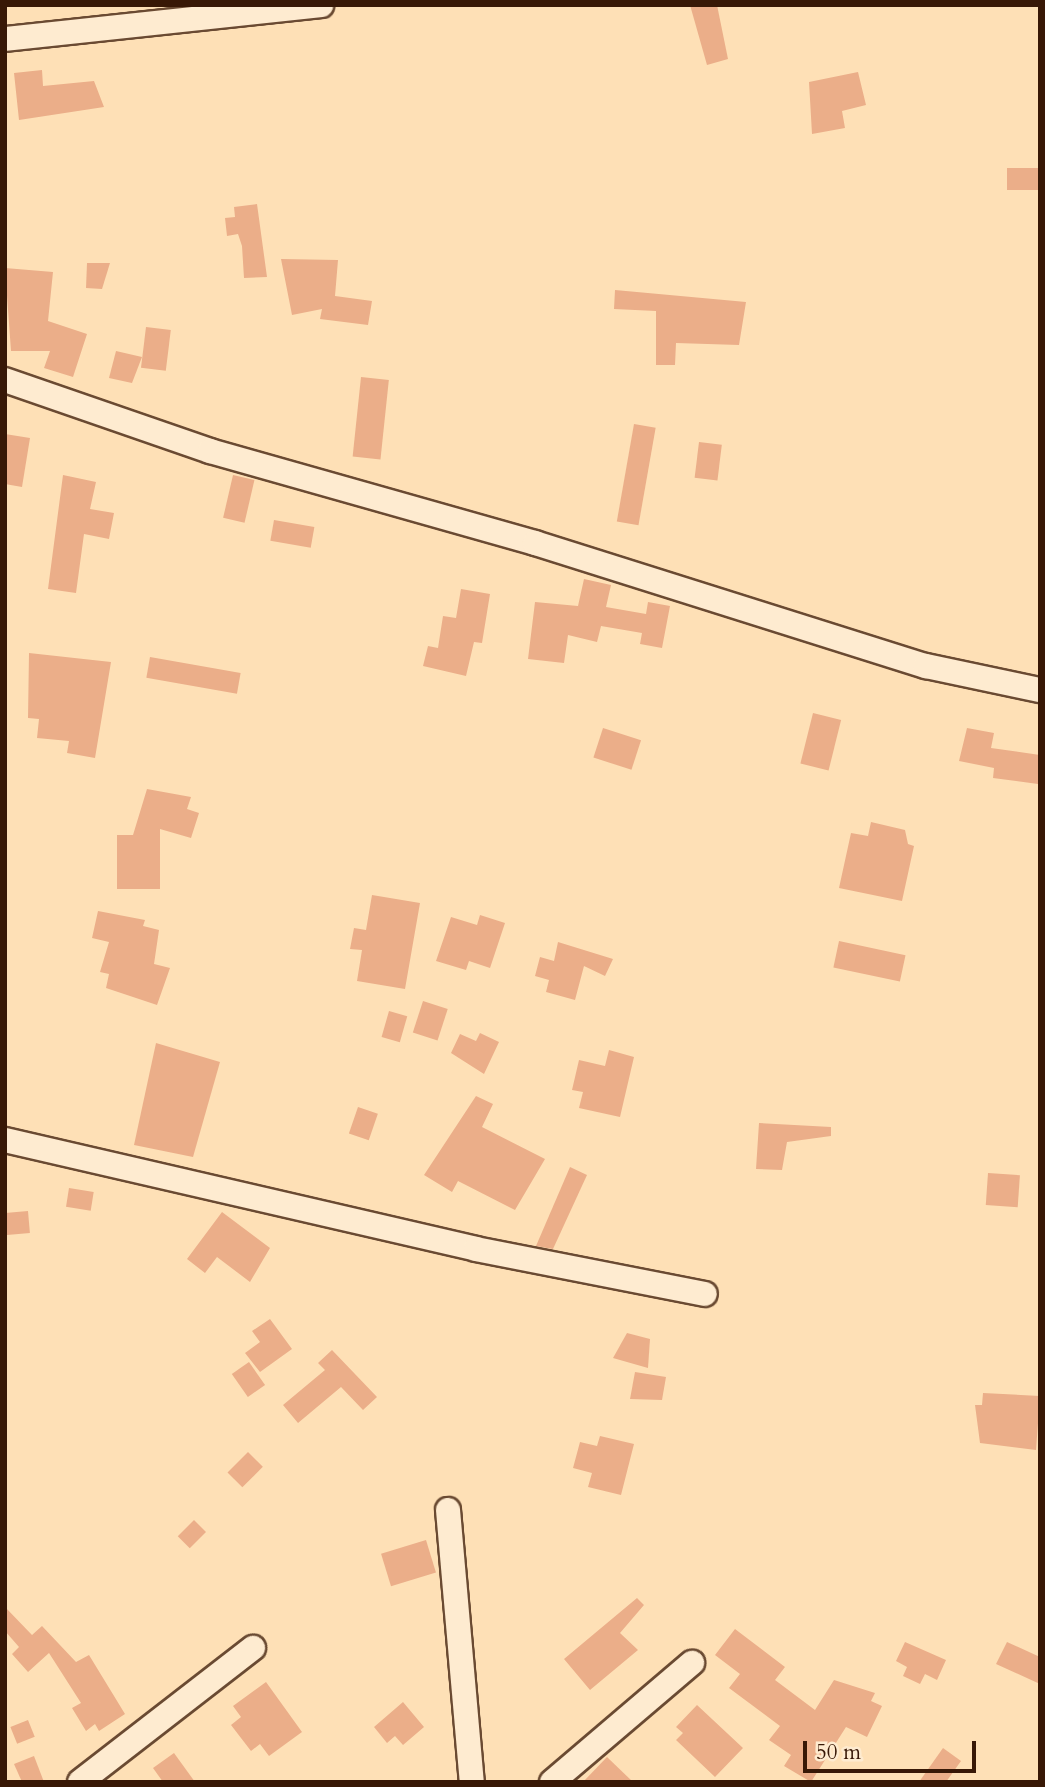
<!DOCTYPE html>
<html>
<head>
<meta charset="utf-8">
<style>
  body { margin:0 }
  #map { position:relative; width:1045px; height:1787px; overflow:hidden; background:#fee0b6; font-family:Cardo,serif }
  div>[style] { position:absolute }
  .building>* { inset:0; background:#ebae89; transform-origin:0 0 }
  .roads { filter:drop-shadow(2px 0 #6a4a32) drop-shadow(-2px 0 #6a4a32) drop-shadow(0 2px #6a4a32) drop-shadow(0 -2px #6a4a32) }
  .street>* { height:24px; margin:-12px; padding:0 12px; transform-origin:12px; border-radius:12px; background:#feebd0 }
  span { translate:-50% -50%; white-space:nowrap; text-align:center; line-height:1.15; -webkit-text-stroke:7px #feebd0; paint-order:stroke }
  .frame { position:absolute; inset:0; border:7px solid #381806; pointer-events:none }
  .scale { position:absolute; left:803px; top:1741px; width:173px; height:32px; box-sizing:border-box; border:4px solid #381806; border-top:0; padding-left:9px; font-size:21px; line-height:24px; white-space:nowrap; color:#381806; -webkit-text-stroke:5px #feebd0; paint-order:stroke }
</style>
</head>
<body>
<div id="map">
  <div class="building">
    <div style="clip-path:polygon(690px 5px,717px 5px,728px 59px,707px 65px)"></div>
    <div style="clip-path:polygon(42px 70px,43px 86px,94px 81px,104px 107px,19px 120px,14px 73px)"></div>
    <div style="clip-path:polygon(858px 72px,866px 105px,842px 111px,845px 128px,812px 134px,809px 82px)"></div>
    <div style="left:1040px;top:168px;width:22px;height:33px;rotate:90deg"></div>
    <div style="clip-path:polygon(257px 204px,267px 277px,244px 278px,242px 246px,238px 234px,227px 236px,225px 218px,235px 217px,234px 207px)"></div>
    <div style="clip-path:polygon(281px 259px,338px 260px,335px 296px,372px 301px,368px 325px,320px 319px,322px 309px,292px 315px)"></div>
    <div style="clip-path:polygon(87px 263px,110px 263px,102px 289px,86px 288px)"></div>
    <div style="clip-path:polygon(5px 268px,53px 272px,48px 321px,87px 334px,73px 377px,44px 368px,50px 351px,11px 351px)"></div>
    <div style="clip-path:polygon(615px 290px,746px 302px,739px 345px,676px 343px,675px 365px,656px 365px,656px 311px,614px 309px)"></div>
    <div style="left:146px;top:327px;width:25px;height:41px;rotate:7deg"></div>
    <div style="clip-path:polygon(116px 351px,142px 357px,132px 383px,109px 378px)"></div>
    <div style="left:361px;top:377px;width:28px;height:80px;rotate:6deg"></div>
    <div style="left:634px;top:424px;width:22px;height:99px;rotate:10deg"></div>
    <div style="clip-path:polygon(5px 434px,30px 438px,22px 487px,5px 484px)"></div>
    <div style="left:699px;top:442px;width:23px;height:36px;rotate:7deg"></div>
    <div style="clip-path:polygon(63px 475px,96px 482px,90px 509px,114px 513px,109px 539px,84px 534px,76px 593px,48px 589px)"></div>
    <div style="left:233px;top:475px;width:22px;height:44px;rotate:13deg"></div>
    <div style="left:274px;top:520px;width:41px;height:21px;rotate:10deg"></div>
    <div style="clip-path:polygon(584px 579px,611px 585px,606px 607px,646px 614px,648px 602px,670px 606px,662px 648px,640px 644px,642px 633px,601px 626px,597px 642px,568px 635px,564px 663px,528px 659px,535px 602px,578px 606px)"></div>
    <div style="clip-path:polygon(461px 589px,490px 594px,482px 643px,474px 642px,466px 676px,423px 666px,428px 646px,438px 648px,443px 616px,456px 618px)"></div>
    <div style="clip-path:polygon(29px 653px,111px 662px,95px 758px,67px 753px,69px 741px,37px 738px,39px 719px,28px 718px)"></div>
    <div style="left:150px;top:657px;width:92px;height:21px;rotate:10deg"></div>
    <div style="left:813px;top:713px;width:29px;height:52px;rotate:14deg"></div>
    <div style="left:603px;top:728px;width:40px;height:31px;rotate:18deg"></div>
    <div style="clip-path:polygon(967px 728px,994px 733px,991px 748px,1040px 755px,1038px 784px,993px 778px,994px 768px,959px 761px)"></div>
    <div style="clip-path:polygon(147px 789px,191px 797px,187px 809px,199px 813px,191px 838px,160px 829px,160px 889px,117px 889px,117px 835px,133px 835px)"></div>
    <div style="clip-path:polygon(871px 822px,905px 830px,908px 844px,914px 846px,902px 901px,839px 888px,851px 833px,868px 836px)"></div>
    <div style="clip-path:polygon(372px 895px,420px 903px,405px 989px,357px 981px,362px 950px,350px 949px,354px 928px,366px 930px)"></div>
    <div style="clip-path:polygon(98px 911px,145px 920px,143px 926px,159px 930px,154px 964px,170px 968px,157px 1005px,106px 988px,109px 974px,100px 972px,109px 942px,92px 938px)"></div>
    <div style="clip-path:polygon(480px 915px,505px 923px,490px 968px,469px 961px,466px 970px,436px 961px,451px 917px,477px 925px)"></div>
    <div style="left:839px;top:941px;width:68px;height:27px;rotate:12deg"></div>
    <div style="clip-path:polygon(558px 942px,613px 959px,605px 976px,584px 966px,575px 1000px,546px 992px,549px 980px,535px 976px,540px 957px,554px 961px)"></div>
    <div style="left:423px;top:1001px;width:26px;height:33px;rotate:18deg"></div>
    <div style="left:389px;top:1011px;width:19px;height:27px;rotate:16deg"></div>
    <div style="clip-path:polygon(480px 1033px,499px 1042px,484px 1074px,451px 1053px,460px 1034px,476px 1041px)"></div>
    <div style="clip-path:polygon(156px 1043px,220px 1062px,193px 1157px,134px 1145px)"></div>
    <div style="clip-path:polygon(609px 1050px,634px 1057px,620px 1117px,579px 1108px,583px 1092px,572px 1090px,579px 1060px,605px 1066px)"></div>
    <div style="clip-path:polygon(476px 1096px,493px 1104px,482px 1127px,545px 1159px,515px 1210px,458px 1181px,452px 1192px,424px 1175px)"></div>
    <div style="left:358px;top:1107px;width:21px;height:28px;rotate:19deg"></div>
    <div style="clip-path:polygon(759px 1123px,831px 1127px,831px 1136px,787px 1142px,782px 1170px,756px 1169px)"></div>
    <div style="clip-path:polygon(570px 1167px,587px 1175px,553px 1249px,536px 1246px)"></div>
    <div style="left:988px;top:1173px;width:32px;height:32px;rotate:4deg"></div>
    <div style="left:69px;top:1188px;width:25px;height:19px;rotate:9deg"></div>
    <div style="left:28px;top:1211px;width:22px;height:23px;rotate:85deg"></div>
    <div style="clip-path:polygon(222px 1212px,270px 1248px,250px 1282px,217px 1257px,205px 1273px,187px 1259px)"></div>
    <div style="clip-path:polygon(270px 1319px,292px 1349px,260px 1372px,245px 1353px,260px 1342px,252px 1331px)"></div>
    <div style="clip-path:polygon(627px 1333px,650px 1339px,648px 1368px,613px 1358px)"></div>
    <div style="clip-path:polygon(332px 1350px,377px 1397px,363px 1410px,341px 1387px,298px 1423px,283px 1405px,325px 1370px,318px 1363px)"></div>
    <div style="left:249px;top:1362px;width:28px;height:21px;rotate:55deg"></div>
    <div style="clip-path:polygon(635px 1372px,666px 1377px,662px 1400px,630px 1399px)"></div>
    <div style="clip-path:polygon(983px 1393px,1040px 1396px,1036px 1450px,980px 1443px,975px 1405px,982px 1405px)"></div>
    <div style="clip-path:polygon(600px 1436px,634px 1444px,621px 1495px,588px 1487px,592px 1473px,573px 1468px,580px 1442px,597px 1446px)"></div>
    <div style="left:248px;top:1452px;width:21px;height:29px;rotate:45deg"></div>
    <div style="left:194px;top:1520px;width:17px;height:23px;rotate:45deg"></div>
    <div style="left:426px;top:1540px;width:34px;height:47px;rotate:73deg"></div>
    <div style="clip-path:polygon(637px 1598px,644px 1605px,620px 1633px,638px 1650px,590px 1690px,564px 1659px)"></div>
    <div style="clip-path:polygon(5px 1607px,32px 1635px,42px 1626px,76px 1662px,89px 1655px,125px 1714px,99px 1731px,95px 1724px,86px 1731px,72px 1708px,81px 1703px,49px 1653px,28px 1672px,12px 1654px,19px 1647px,5px 1631px)"></div>
    <div style="clip-path:polygon(735px 1629px,785px 1667px,775px 1680px,815px 1710px,834px 1680px,875px 1693px,871px 1701px,882px 1706px,867px 1737px,846px 1727px,811px 1782px,784px 1766px,791px 1755px,769px 1740px,780px 1726px,729px 1688px,740px 1674px,715px 1655px)"></div>
    <div style="clip-path:polygon(905px 1642px,946px 1660px,937px 1680px,925px 1674px,920px 1684px,903px 1676px,907px 1667px,896px 1661px)"></div>
    <div style="clip-path:polygon(1007px 1642px,1040px 1657px,1040px 1684px,996px 1664px)"></div>
    <div style="clip-path:polygon(266px 1682px,302px 1732px,269px 1756px,260px 1744px,251px 1751px,231px 1725px,241px 1717px,233px 1706px)"></div>
    <div style="clip-path:polygon(403px 1702px,424px 1727px,403px 1745px,395px 1736px,387px 1743px,374px 1727px)"></div>
    <div style="clip-path:polygon(697px 1705px,743px 1748px,715px 1777px,676px 1740px,683px 1733px,676px 1727px)"></div>
    <div style="left:28px;top:1720px;width:18px;height:19px;rotate:68deg"></div>
    <div style="clip-path:polygon(943px 1748px,961px 1761px,946px 1782px,919px 1782px)"></div>
    <div style="clip-path:polygon(174px 1753px,195px 1782px,163px 1782px,153px 1768px)"></div>
    <div style="clip-path:polygon(34px 1756px,44px 1782px,22px 1782px,14px 1764px)"></div>
    <div style="clip-path:polygon(607px 1757px,633px 1782px,583px 1782px)"></div>
  </div>
  <div class="roads">
    <div class="street">
      <div style="left:5px;top:39px;width:318px;rotate:-6.1deg"></div>
      <div style="left:5px;top:380px;width:217px;rotate:19.1deg"></div>
      <div style="left:210px;top:451px;width:338px;rotate:15.8deg"></div>
      <div style="left:535px;top:543px;width:410px;rotate:17.5deg"></div>
      <div style="left:926px;top:666px;width:116px;rotate:11.9deg"></div>
      <div style="left:5px;top:1140px;width:483px;rotate:13deg"></div>
      <div style="left:476px;top:1249px;width:233px;rotate:11.1deg"></div>
      <div style="left:448px;top:1510px;width:273px;rotate:85deg"></div>
      <div style="left:80px;top:1782px;width:219px;rotate:-37.8deg"></div>
      <div style="left:552px;top:1782px;width:184px;rotate:-40.4deg"></div>
    </div>
  </div>
  <div class="frame"></div>
  <div class="scale">50 m</div>
</div>
</body>
</html>
